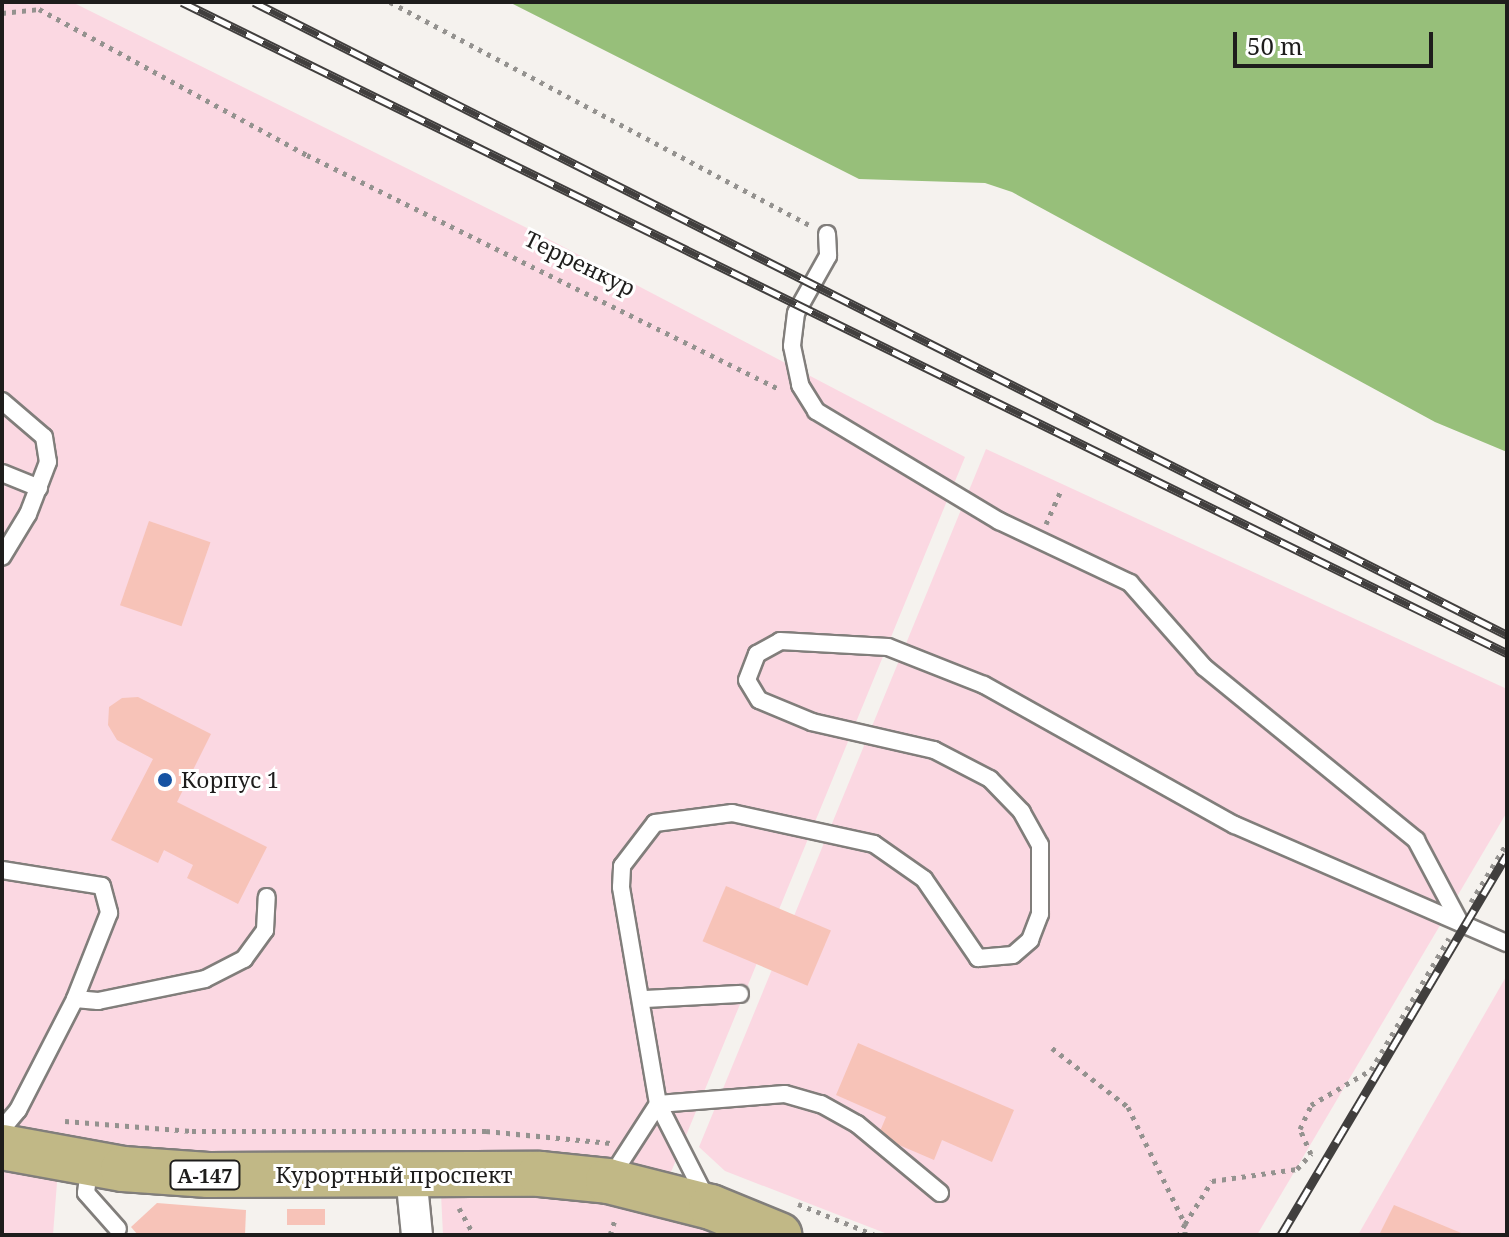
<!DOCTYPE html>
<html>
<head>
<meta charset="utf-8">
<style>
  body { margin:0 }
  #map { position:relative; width:1509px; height:1237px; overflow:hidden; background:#f5f2ee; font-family:"Noto Serif",serif }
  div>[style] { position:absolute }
  .green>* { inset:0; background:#fbd8e2 }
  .water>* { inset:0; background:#97bf7a }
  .building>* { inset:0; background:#f7c3b8; transform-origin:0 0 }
  .path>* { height:5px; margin-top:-2.5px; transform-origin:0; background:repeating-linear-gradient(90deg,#94928f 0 4px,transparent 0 10px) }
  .roads { filter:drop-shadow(2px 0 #817e7b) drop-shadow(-2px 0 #817e7b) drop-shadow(0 2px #817e7b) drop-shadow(0 -2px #817e7b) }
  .service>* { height:16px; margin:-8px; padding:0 8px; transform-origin:8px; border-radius:8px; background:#fff }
  .minor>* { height:30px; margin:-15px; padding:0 15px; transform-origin:15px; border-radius:15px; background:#fff }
  .primary>* { height:44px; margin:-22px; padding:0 22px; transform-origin:22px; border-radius:22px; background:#c1b886 }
  .rail>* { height:9px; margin-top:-4.5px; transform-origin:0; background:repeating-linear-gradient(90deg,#fff 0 18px,#413f3e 0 36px); box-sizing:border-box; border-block:2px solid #413f3e }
  .dots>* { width:22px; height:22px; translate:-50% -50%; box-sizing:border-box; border:4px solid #fff; border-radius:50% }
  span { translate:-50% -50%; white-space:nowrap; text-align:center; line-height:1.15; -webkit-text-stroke:6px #fff; paint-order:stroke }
  .shield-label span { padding:2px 6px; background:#fff; border:2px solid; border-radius:6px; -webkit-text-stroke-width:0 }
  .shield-label { font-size:20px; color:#1e1d1c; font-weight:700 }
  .street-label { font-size:22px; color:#1e1d1c }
  .poi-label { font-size:22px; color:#1e1d1c }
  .left { translate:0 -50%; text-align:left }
  .frame { position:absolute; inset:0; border:4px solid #1e1d1c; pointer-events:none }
  .scale { position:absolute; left:1233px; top:32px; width:200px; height:36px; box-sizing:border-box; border:4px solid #1e1d1c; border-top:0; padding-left:10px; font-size:24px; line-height:28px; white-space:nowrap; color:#1e1d1c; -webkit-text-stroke:6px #fff; paint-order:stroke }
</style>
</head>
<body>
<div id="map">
  <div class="green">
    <div style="clip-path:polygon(2px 2px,72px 2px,535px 232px,965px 457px,662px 1194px,769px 1235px,443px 1235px,441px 1194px,59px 1156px,53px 1235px,2px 1235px)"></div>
    <div style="clip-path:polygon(986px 449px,1507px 689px,1507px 812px,1257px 1235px,890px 1235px,725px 1171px,699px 1147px)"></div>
    <div style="clip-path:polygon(1507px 975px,1507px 1235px,1358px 1235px)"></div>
  </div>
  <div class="water">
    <div style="clip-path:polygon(509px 2px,1507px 2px,1507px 452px,1435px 422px,1012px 192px,985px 183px,859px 179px)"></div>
  </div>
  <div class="building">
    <div style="left:149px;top:521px;width:65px;height:89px;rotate:19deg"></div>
    <div style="clip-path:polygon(138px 697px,211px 734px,177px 802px,267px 847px,238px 904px,187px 878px,193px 865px,164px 850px,158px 863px,111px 840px,153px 759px,117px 740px,108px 725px,109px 707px,122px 698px)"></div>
    <div style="left:726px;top:886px;width:114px;height:60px;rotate:23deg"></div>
    <div style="clip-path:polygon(858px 1043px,1014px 1110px,992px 1162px,942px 1140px,934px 1160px,878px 1136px,886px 1117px,836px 1095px)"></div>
    <div style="clip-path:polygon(157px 1203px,246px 1210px,245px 1235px,138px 1235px,131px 1227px)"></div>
    <div style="clip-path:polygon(1394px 1205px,1466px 1235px,1379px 1235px)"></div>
    <div style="left:287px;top:1209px;width:38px;height:16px"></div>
  </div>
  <div class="path">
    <div style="left:390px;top:2px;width:478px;rotate:28deg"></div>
    <div style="left:2px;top:13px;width:37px;rotate:-6deg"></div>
    <div style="left:39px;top:9px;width:305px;rotate:28.6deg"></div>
    <div style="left:307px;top:155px;width:529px;rotate:26.37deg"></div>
    <div style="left:1046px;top:524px;width:35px;rotate:-66deg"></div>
    <div style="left:1471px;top:902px;width:69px;rotate:-58.6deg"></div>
    <div style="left:1052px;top:1048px;width:96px;rotate:37.8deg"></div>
    <div style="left:1128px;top:1107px;width:130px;rotate:64deg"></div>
    <div style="left:1185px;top:1224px;width:13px;rotate:119deg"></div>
    <div style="left:65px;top:1121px;width:127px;rotate:4.5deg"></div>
    <div style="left:192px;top:1131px;width:294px"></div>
    <div style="left:486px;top:1131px;width:125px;rotate:5.5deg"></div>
    <div style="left:798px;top:1204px;width:83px;rotate:21.9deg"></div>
    <div style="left:459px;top:1208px;width:31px;rotate:61deg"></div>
    <div style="left:610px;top:1235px;width:19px;rotate:-72deg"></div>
    <div style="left:1185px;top:1235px;width:11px;rotate:-90deg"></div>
    <div style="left:1185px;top:1224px;width:51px;rotate:-57.9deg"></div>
    <div style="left:1212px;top:1181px;width:86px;rotate:-8deg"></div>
    <div style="left:1297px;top:1169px;width:21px;rotate:-47deg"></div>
    <div style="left:1311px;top:1154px;width:27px;rotate:-114deg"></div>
    <div style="left:1300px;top:1129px;width:26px;rotate:-65deg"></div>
    <div style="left:1311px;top:1105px;width:69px;rotate:-30.3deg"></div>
    <div style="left:1371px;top:1070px;width:153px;rotate:-59.4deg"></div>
  </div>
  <div class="roads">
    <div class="service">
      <div style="left:827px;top:234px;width:22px;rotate:87deg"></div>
      <div style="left:828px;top:256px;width:65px;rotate:119.3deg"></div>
      <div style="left:796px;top:313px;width:33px;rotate:97deg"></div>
      <div style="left:792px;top:346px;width:40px;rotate:78deg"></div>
      <div style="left:800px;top:385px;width:31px;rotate:58deg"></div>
      <div style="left:816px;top:411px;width:214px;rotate:31deg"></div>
      <div style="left:999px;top:521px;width:145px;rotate:25.3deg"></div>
      <div style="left:1130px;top:583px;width:112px;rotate:48.6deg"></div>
      <div style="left:1204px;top:667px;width:274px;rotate:39.2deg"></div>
      <div style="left:1416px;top:840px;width:92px;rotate:62deg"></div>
      <div style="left:2px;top:401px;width:55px;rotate:40.6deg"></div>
      <div style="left:44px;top:437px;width:25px;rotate:81deg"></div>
      <div style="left:48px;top:462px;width:56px;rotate:111deg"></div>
      <div style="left:28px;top:514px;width:50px;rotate:121.2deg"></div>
      <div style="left:2px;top:473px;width:40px;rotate:22deg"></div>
      <div style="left:2px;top:870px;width:101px;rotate:9.1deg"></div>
      <div style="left:102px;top:886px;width:28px;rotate:75deg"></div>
      <div style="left:109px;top:913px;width:92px;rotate:111.6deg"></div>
      <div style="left:644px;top:999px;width:96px;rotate:-3deg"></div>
      <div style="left:2px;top:1129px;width:25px;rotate:-50deg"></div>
      <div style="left:18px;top:1110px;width:125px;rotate:-62.8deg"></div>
      <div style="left:75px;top:999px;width:23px;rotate:5deg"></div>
      <div style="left:98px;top:1001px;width:109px;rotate:-11.6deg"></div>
      <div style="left:205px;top:979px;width:44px;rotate:-27.1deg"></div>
      <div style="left:244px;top:959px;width:36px;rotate:-54deg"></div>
      <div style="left:265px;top:930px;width:33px;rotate:-87deg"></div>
      <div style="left:90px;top:1164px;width:29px;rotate:98deg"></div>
      <div style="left:86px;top:1193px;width:48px;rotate:48.4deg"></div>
      <div style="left:609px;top:1180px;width:90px;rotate:-57.2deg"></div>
      <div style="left:658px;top:1104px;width:127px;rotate:-4.5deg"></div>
      <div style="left:785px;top:1094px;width:37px;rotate:16deg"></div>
      <div style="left:821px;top:1104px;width:41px;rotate:29.1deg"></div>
      <div style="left:857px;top:1124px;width:108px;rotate:39.7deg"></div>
      <div style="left:708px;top:1202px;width:110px;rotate:-117deg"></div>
      <div style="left:658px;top:1104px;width:220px;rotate:-99.7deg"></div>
      <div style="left:621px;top:887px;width:21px;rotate:-87deg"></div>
      <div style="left:622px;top:866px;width:54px;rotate:-52.5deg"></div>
      <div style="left:655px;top:823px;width:78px;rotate:-7.4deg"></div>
      <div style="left:732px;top:813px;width:145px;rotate:12.3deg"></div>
      <div style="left:874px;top:844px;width:61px;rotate:35deg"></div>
      <div style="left:924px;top:879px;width:96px;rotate:55.6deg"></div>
      <div style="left:978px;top:958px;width:35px;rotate:-5deg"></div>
      <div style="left:1013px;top:955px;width:23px;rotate:-41deg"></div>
      <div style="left:1030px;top:940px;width:28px;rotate:-69deg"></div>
      <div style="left:1040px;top:914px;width:69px;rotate:-90deg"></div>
      <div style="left:1040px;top:845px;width:38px;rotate:-119deg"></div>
      <div style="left:1022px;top:812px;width:46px;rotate:-134.1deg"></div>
      <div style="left:990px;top:779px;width:63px;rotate:-152.6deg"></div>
      <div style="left:934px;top:750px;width:125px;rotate:-167.1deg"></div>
      <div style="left:812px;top:722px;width:57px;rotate:-157.5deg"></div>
      <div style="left:759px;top:700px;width:23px;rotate:-121deg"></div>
      <div style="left:747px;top:680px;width:28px;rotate:-69deg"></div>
      <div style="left:757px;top:654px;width:26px;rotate:-29deg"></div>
      <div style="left:780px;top:641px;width:108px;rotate:3.2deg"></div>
      <div style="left:888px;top:647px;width:103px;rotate:21.6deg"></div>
      <div style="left:984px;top:685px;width:287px;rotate:29.2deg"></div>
      <div style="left:1235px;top:825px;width:296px;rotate:23.5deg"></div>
    </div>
    <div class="minor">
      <div style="left:411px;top:1175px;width:60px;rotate:84.3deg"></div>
    </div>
    <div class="primary">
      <div style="left:2px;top:1147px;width:123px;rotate:10.3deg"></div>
      <div style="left:123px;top:1169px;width:85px;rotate:4deg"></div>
      <div style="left:208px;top:1175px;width:332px;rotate:-0.2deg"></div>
      <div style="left:540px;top:1174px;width:68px;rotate:5.9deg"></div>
      <div style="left:608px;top:1181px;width:106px;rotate:14.2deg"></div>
      <div style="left:711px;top:1207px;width:74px;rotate:22.4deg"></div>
    </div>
  </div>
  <div class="rail">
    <div style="left:182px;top:2px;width:1476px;rotate:26.17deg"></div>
    <div style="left:254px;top:2px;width:1404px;rotate:26.8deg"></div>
    <div style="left:1281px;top:1235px;width:442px;rotate:-59.3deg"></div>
  </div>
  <div class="dots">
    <div style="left:165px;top:780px;background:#1553a3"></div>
  </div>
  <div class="shield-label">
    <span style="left:205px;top:1175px">А-147</span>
  </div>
  <div class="street-label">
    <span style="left:580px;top:263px;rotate:26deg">Терренкур</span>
    <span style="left:394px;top:1175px">Курортный проспект</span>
  </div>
  <div class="poi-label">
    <span class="left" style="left:181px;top:780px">Корпус 1</span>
  </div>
  <div class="frame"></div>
  <div class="scale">50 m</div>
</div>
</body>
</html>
